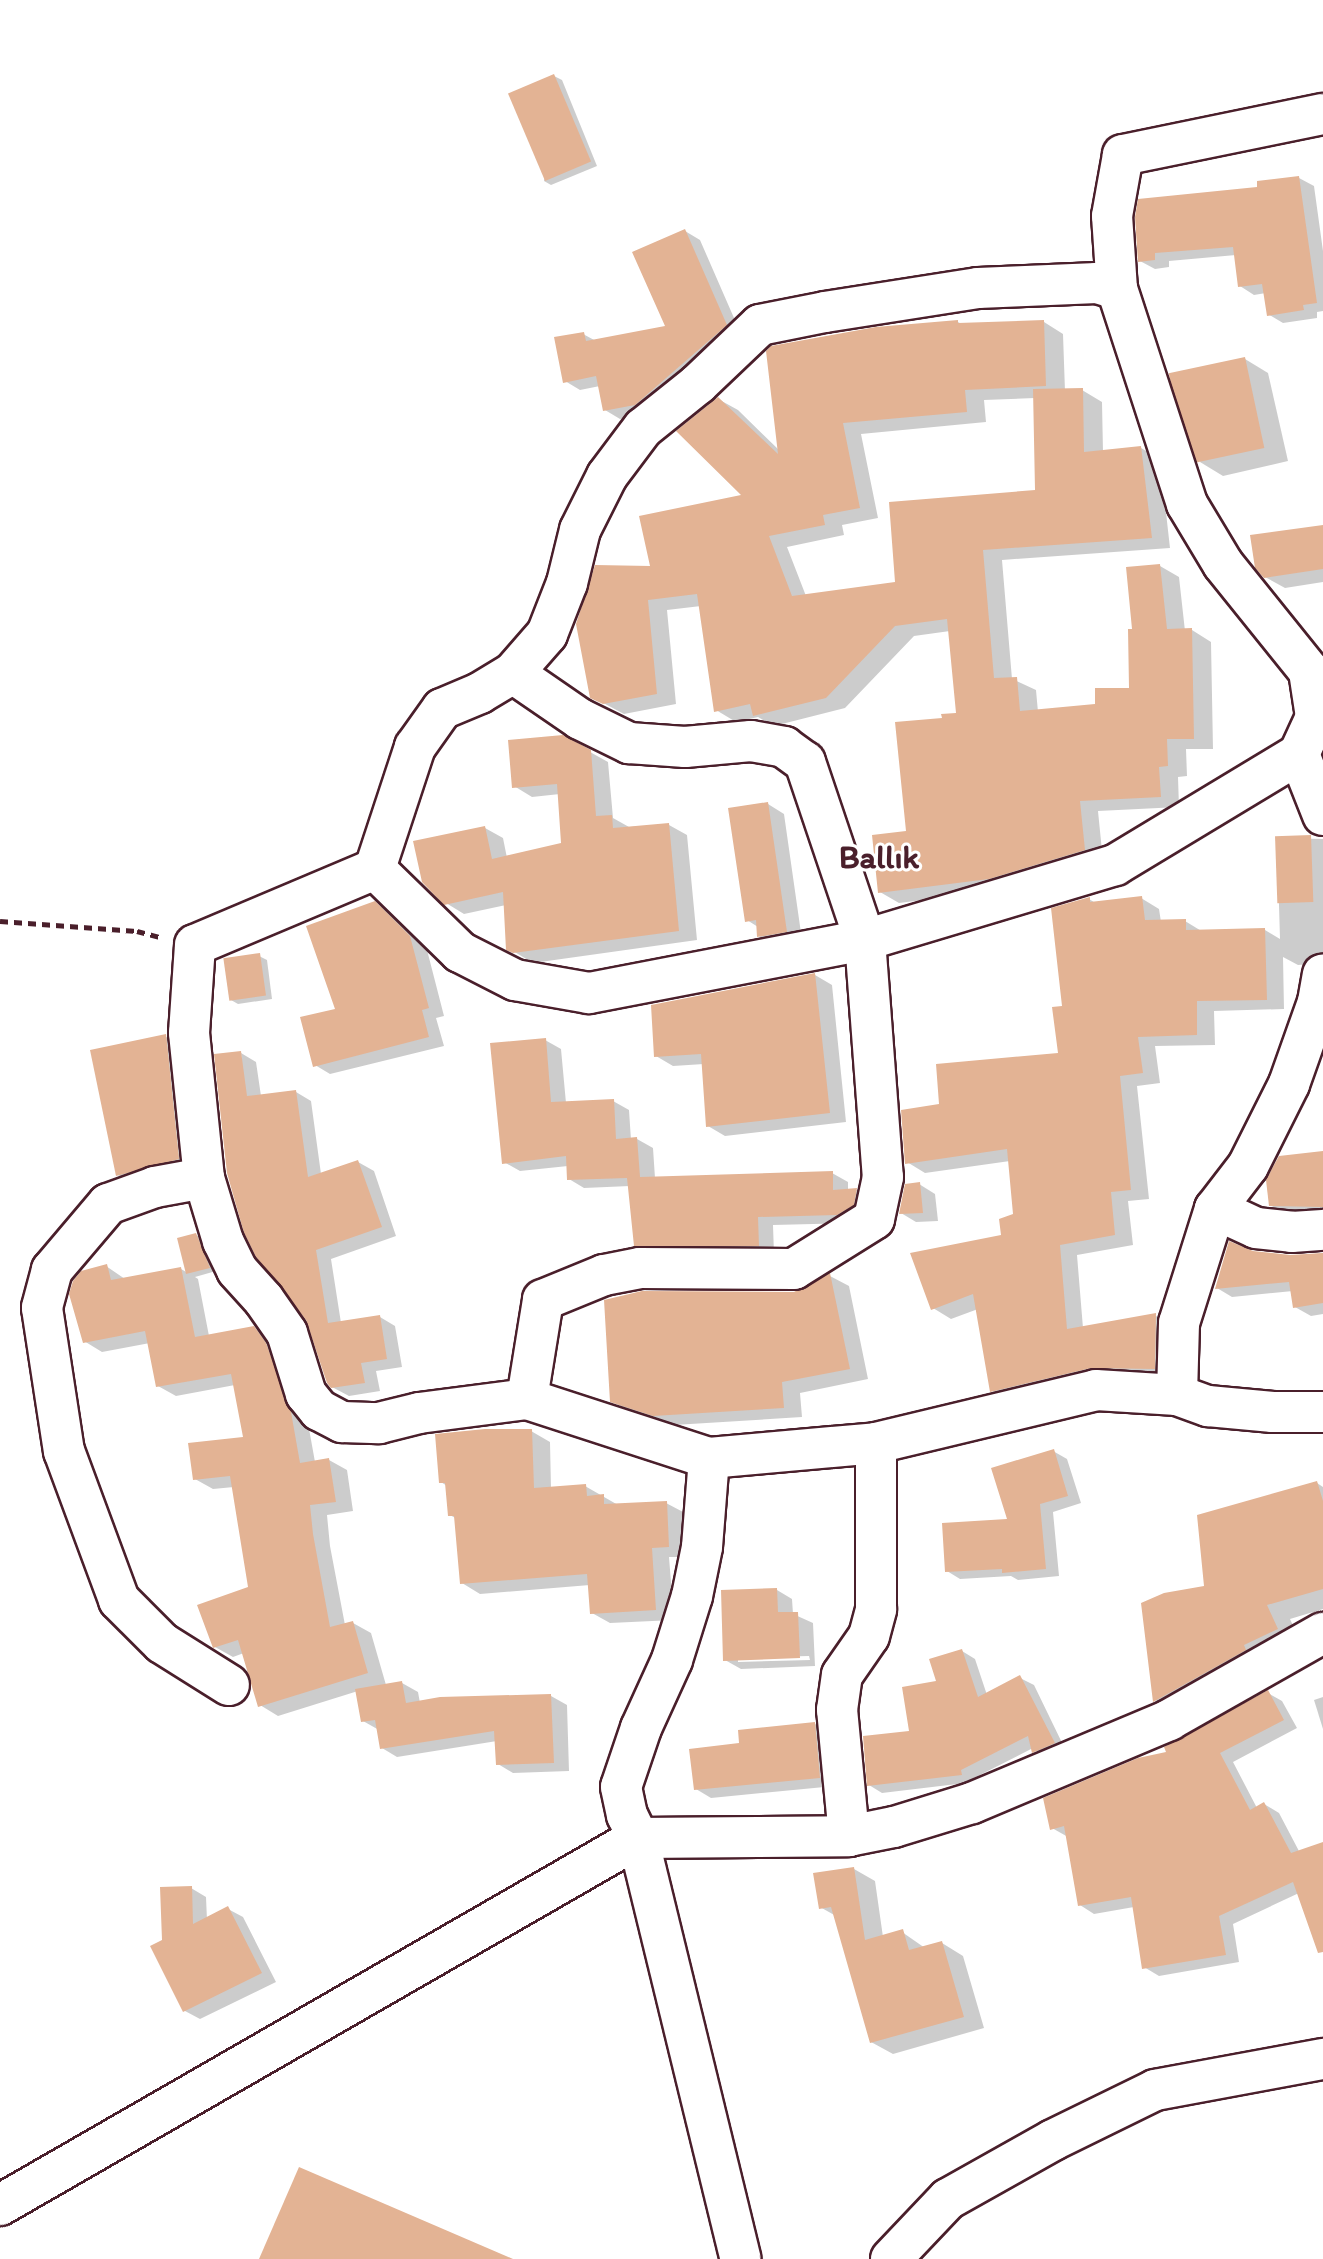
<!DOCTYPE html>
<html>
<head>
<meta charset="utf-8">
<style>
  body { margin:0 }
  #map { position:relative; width:1323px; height:2259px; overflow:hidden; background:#fff; font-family:Itim,sans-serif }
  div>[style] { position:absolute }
  .shadow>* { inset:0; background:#0003 }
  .building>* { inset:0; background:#e3b394; transform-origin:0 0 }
  .path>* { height:5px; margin-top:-2.5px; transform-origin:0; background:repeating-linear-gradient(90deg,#4a1f2b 0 8px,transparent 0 14px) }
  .roads { filter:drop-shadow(2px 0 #4a1f2b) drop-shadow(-2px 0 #4a1f2b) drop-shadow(0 2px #4a1f2b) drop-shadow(0 -2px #4a1f2b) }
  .minor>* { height:40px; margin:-20px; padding:0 20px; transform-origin:20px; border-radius:20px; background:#fff }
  span { translate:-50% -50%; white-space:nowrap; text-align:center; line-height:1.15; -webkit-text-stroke:6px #fff; paint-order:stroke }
  .quarter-label { font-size:32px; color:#4a1f2b; font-weight:700 }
</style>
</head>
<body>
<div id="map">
  <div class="shadow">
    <div style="clip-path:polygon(554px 76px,562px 80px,597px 166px,551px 185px,544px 181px)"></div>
    <div style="clip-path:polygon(1299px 178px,1314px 186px,1323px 251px,1323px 311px,1317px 312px,1317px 318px,1283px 323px,1268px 314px,1266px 293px,1254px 295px,1240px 286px,1236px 255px,1169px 261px,1169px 267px,1155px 269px,1140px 261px,1260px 189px)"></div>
    <div style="clip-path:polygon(685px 231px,700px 240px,741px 334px,650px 413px,620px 419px,605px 410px,600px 386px,580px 390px,565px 381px,583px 334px,596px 341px,668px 327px)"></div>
    <div style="clip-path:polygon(evenodd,958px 322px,963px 325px,1044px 322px,1063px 334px,1065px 391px,1082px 390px,1102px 402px,1103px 452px,1141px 448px,1160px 459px,1170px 548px,1002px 560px,1012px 679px,1036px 690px,1038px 712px,1097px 706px,1131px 690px,1135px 631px,1160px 566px,1179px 577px,1185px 631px,1192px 630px,1211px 642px,1213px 749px,1186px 749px,1187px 776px,1178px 777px,1179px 807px,1098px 811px,1103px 861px,1010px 889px,899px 903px,880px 892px,908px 833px,944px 720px,958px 715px,950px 631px,914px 636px,845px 708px,774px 726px,758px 717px,736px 722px,716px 710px,701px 606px,667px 610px,676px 704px,624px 714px,592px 697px,653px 568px,746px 496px,718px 399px,738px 410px,780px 451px,958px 322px,1035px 398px,1037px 492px,897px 584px,806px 596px,787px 547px,844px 535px,842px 525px,878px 518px,861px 434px,986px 422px,984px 400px,1035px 398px)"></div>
    <div style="clip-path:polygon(1245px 359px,1268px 373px,1288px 461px,1223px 476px,1200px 462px)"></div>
    <div style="clip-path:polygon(1323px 527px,1323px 582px,1285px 588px,1265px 577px)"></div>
    <div style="clip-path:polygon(590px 752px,608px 762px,613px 818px,629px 827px,669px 825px,687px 835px,697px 940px,533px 963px,508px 948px,506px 905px,464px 914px,446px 903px,485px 828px,503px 838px,507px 858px,563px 845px,560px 794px,532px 797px,514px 786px)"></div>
    <div style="clip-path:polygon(768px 804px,784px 814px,802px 940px,775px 945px,759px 936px,758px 927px,747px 920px)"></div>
    <div style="clip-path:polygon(1277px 838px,1323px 839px,1323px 963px,1298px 965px,1283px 957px,1284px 1009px,1214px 1011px,1215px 1045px,1155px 1046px,1160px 1083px,1137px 1086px,1149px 1199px,1128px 1201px,1133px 1245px,1077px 1255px,1083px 1328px,1156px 1316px,1173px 1326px,1172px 1378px,1010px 1401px,992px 1391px,978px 1309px,951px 1319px,933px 1308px,1003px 1236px,1015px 1216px,1010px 1161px,925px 1173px,907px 1162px,941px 1106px,1060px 1055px,1064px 1007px,1089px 899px,1097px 904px,1141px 898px,1159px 909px,1161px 922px,1185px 921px,1203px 932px,1265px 930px,1280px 939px)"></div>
    <div style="clip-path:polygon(375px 903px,391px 913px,426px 946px,444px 1016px,436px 1018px,444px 1046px,330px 1074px,315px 1065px)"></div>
    <div style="clip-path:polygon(259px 956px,267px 960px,272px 999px,238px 1004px,231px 1000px)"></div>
    <div style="clip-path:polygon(815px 975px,832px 985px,846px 1122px,725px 1136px,708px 1126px,704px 1064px,673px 1066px,656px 1056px)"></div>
    <div style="clip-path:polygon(166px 1037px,189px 1050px,202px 1172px,142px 1189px,118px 1175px)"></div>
    <div style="clip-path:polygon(545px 1040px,561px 1049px,566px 1103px,613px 1101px,629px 1110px,631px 1140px,637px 1139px,653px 1148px,655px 1178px,832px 1173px,848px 1182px,848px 1191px,857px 1190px,872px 1199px,854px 1223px,773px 1225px,774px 1254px,652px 1254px,636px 1245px,630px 1186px,584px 1188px,569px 1179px,568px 1166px,520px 1171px,504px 1162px)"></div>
    <div style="clip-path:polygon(241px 1053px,256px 1062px,261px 1096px,296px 1092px,311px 1101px,321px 1174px,358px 1162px,374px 1171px,396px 1236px,331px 1259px,341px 1323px,380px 1317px,395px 1326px,402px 1367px,376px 1371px,380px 1391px,349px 1396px,332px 1387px,308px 1319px,258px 1256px)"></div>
    <div style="clip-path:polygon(1323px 1157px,1323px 1215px,1286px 1214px,1270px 1205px)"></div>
    <div style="clip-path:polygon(919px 1184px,935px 1194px,938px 1221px,916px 1222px,901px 1213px)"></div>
    <div style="clip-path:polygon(196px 1235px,204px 1239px,216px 1271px,195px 1277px,198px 1279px,209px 1336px,254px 1328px,272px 1339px,308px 1423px,315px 1462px,329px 1460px,347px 1470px,353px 1511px,327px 1515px,330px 1546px,345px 1625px,353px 1623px,371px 1633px,386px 1685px,402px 1683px,418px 1692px,420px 1703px,551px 1696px,567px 1705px,569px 1771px,513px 1773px,498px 1764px,497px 1741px,397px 1757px,382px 1748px,379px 1730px,363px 1721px,358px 1691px,278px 1716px,260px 1705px,244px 1653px,233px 1657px,215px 1647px,250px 1588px,234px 1487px,213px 1489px,195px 1479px,245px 1439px,235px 1385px,176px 1396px,158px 1386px,150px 1343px,102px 1352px,84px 1341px,106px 1266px,125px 1279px,181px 1269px,188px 1273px)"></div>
    <div style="clip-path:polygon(1323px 1253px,1323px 1314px,1311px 1316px,1295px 1307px,1293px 1291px,1232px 1297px,1217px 1288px,1289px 1257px)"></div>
    <div style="clip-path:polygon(830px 1276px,849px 1286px,868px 1379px,800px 1393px,802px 1417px,674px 1425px,631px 1412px,612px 1401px)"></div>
    <div style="clip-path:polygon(531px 1431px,550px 1442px,551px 1489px,585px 1486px,618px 1505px,666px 1503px,685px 1513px,687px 1557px,669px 1557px,674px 1620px,610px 1623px,592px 1613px,590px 1585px,480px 1594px,462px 1583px,457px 1519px,450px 1515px,447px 1486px,441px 1482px)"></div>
    <div style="clip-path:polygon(1053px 1451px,1067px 1459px,1081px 1503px,1053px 1512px,1059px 1576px,1018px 1580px,1011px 1576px,960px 1579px,947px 1571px,1010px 1521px)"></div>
    <div style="clip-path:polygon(1317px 1483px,1323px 1487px,1323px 1609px,1290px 1619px,1301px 1643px,1179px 1714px,1155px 1700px,1206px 1588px)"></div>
    <div style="clip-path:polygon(evenodd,777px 1590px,792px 1599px,793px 1614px,813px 1623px,815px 1666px,741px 1669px,725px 1660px,777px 1590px,809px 1656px,810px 1660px,738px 1662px,738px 1658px,809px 1656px)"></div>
    <div style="clip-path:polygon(962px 1651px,975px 1659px,987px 1695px,1020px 1678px,1034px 1685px,1066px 1751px,1047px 1759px,1033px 1748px,974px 1778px,974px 1782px,882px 1793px,869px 1785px,911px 1732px,939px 1683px)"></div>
    <div style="clip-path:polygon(1268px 1693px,1282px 1701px,1297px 1728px,1233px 1762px,1257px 1808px,1264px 1804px,1279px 1813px,1300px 1853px,1323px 1845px,1323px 1933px,1299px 1893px,1233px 1924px,1239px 1962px,1159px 1976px,1144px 1967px,1134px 1907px,1094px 1914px,1080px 1905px,1068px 1837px,1052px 1828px)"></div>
    <div style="clip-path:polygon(1323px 1697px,1323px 1729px,1314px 1700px)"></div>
    <div style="clip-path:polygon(815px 1724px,830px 1733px,835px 1786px,711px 1798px,696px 1789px,742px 1745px)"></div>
    <div style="clip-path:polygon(854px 1869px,875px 1881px,883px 1937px,902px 1932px,925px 1948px,942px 1943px,963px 1956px,984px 2028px,893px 2054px,871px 2042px,836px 1916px,820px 1907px)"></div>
    <div style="clip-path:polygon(191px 1888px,206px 1897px,207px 1920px,228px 1909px,243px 1917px,276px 1982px,200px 2019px,185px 2011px,164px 1941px)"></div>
  </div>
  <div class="building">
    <div style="left:554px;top:74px;width:95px;height:50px;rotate:67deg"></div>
    <div style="clip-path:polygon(1299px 176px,1317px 303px,1303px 305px,1304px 310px,1267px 316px,1262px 284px,1238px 287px,1233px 247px,1155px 253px,1155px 260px,1138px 262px,1135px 217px,1138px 199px,1257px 187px,1257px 181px)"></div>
    <div style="clip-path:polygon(685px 229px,727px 325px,635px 405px,603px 411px,596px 376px,563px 383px,554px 337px,584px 332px,586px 341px,665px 326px,632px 252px)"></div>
    <div style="clip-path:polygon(958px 320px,958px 323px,1044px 320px,1046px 386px,965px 390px,967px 412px,843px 423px,860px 508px,823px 515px,825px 525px,769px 536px,792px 596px,895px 582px,889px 502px,1035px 490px,1033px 389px,1083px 388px,1084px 452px,1141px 446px,1152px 538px,983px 550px,994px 678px,1017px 677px,1020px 711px,1095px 704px,1095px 688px,1129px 688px,1128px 629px,1132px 629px,1126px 567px,1160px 564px,1167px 629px,1192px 628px,1194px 739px,1167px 739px,1168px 766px,1159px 767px,1161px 797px,1080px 801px,1085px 850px,989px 879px,878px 893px,872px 835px,906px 831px,895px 722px,942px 718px,941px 714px,956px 713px,947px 619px,895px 626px,826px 698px,753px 716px,750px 704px,714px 712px,697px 594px,648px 600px,657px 694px,603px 704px,590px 698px,576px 624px,595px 565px,650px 566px,639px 516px,741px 495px,676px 431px,718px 397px,778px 454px,766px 351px,771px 346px,876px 327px)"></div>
    <div style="left:1245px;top:357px;width:93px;height:78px;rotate:78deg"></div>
    <div style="clip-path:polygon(1323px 525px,1323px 569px,1264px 578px,1255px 568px,1250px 535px)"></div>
    <div style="clip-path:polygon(563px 735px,591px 750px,596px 816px,612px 815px,613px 828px,669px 823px,679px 931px,513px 953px,506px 950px,503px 892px,444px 905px,422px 882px,413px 841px,485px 826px,492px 859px,561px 843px,557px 784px,512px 788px,508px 740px)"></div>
    <div style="clip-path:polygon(768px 802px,787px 932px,757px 937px,756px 920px,745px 922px,728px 808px)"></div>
    <div style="left:1311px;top:835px;width:67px;height:36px;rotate:88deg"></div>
    <div style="clip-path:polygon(1142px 896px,1145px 920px,1186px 919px,1186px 930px,1265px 928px,1267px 1000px,1197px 1001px,1197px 1035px,1138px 1037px,1143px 1073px,1120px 1076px,1131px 1190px,1111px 1192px,1115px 1235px,1060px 1245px,1067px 1329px,1156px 1313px,1155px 1369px,1091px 1368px,990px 1392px,973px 1294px,931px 1310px,910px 1253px,1001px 1235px,999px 1219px,1013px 1214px,1007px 1149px,905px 1164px,901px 1110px,939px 1104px,936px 1064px,1058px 1053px,1052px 1007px,1062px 1006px,1051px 908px,1090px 897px,1090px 902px)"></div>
    <div style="clip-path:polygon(375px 901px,410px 936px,429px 1008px,422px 1010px,429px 1037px,313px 1067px,300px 1017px,335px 1009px,306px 926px)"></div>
    <div style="left:260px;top:953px;width:43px;height:37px;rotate:82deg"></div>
    <div style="clip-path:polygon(815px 973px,830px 1113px,706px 1127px,701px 1054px,654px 1057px,651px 1005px)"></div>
    <div style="clip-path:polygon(166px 1034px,179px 1159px,116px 1176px,90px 1050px)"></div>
    <div style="clip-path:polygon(546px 1038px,551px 1102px,614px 1099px,616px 1139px,637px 1137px,640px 1177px,833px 1171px,833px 1190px,857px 1188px,854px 1205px,837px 1215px,758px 1217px,759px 1246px,634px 1246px,627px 1178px,567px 1180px,566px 1156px,502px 1164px,490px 1043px)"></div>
    <div style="clip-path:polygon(241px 1051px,247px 1096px,296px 1090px,308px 1177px,358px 1160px,382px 1227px,316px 1250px,328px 1323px,380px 1315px,387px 1359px,361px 1363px,365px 1383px,331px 1388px,327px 1383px,306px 1320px,256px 1257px,244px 1233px,227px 1173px,214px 1054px)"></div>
    <div style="clip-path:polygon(1323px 1151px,1323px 1207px,1269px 1206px,1266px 1180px,1279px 1156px)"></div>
    <div style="clip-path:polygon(920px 1182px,923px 1213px,899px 1214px,905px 1184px)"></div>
    <div style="clip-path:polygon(196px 1233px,210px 1268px,186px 1274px,177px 1238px)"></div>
    <div style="clip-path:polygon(1229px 1241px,1253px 1251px,1290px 1255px,1323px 1253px,1323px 1303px,1293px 1308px,1289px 1282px,1215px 1289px)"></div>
    <div style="clip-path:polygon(107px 1264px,111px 1280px,181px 1267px,195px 1337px,254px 1326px,266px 1343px,291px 1412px,300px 1463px,329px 1458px,336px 1502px,310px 1505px,313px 1534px,330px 1627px,353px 1621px,368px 1673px,258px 1707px,238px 1640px,213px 1648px,197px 1605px,248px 1587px,230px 1476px,193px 1480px,188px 1443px,243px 1437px,231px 1374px,156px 1387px,145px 1331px,83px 1343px,69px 1294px,73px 1281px,81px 1271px)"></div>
    <div style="clip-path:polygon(830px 1273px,850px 1369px,782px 1382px,784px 1408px,653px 1416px,610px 1402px,604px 1300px,642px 1291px,794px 1292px)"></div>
    <div style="clip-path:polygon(485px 1429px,532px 1429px,534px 1488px,586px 1484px,587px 1496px,604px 1494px,604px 1504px,667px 1501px,669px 1547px,652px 1548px,656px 1610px,590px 1614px,587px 1574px,460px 1584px,454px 1516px,448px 1516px,445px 1483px,439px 1483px,435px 1434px)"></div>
    <div style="clip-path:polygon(1054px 1449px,1068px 1496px,1040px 1504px,1046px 1569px,1002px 1573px,1002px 1569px,945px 1572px,942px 1523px,1007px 1519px,991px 1468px)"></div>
    <div style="clip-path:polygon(1317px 1481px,1323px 1501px,1323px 1589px,1267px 1605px,1278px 1629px,1244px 1645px,1246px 1650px,1153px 1702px,1141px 1603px,1164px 1593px,1204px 1586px,1197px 1515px)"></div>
    <div style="clip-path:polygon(777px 1588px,778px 1612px,798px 1612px,800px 1658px,723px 1661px,721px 1590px)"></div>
    <div style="clip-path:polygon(962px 1649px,978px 1697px,1020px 1675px,1055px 1743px,1032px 1753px,1028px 1736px,961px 1770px,962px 1775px,867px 1786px,863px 1736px,909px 1731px,902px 1687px,936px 1681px,929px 1659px)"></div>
    <div style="clip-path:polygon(402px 1681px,406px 1703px,440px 1697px,551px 1694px,554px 1763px,496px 1765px,494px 1731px,380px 1749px,375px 1720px,361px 1722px,355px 1689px)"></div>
    <div style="clip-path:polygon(1268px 1690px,1284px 1720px,1220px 1753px,1250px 1810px,1264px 1802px,1291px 1853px,1323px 1842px,1323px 1952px,1318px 1953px,1293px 1882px,1219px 1916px,1226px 1955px,1142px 1969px,1131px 1897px,1078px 1906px,1064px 1826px,1050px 1830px,1043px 1798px,1138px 1758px,1166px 1752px,1164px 1747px)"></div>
    <div style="clip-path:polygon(815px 1722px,820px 1778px,694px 1790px,689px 1749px,739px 1743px,738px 1730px)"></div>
    <div style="clip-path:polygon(854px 1867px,865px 1940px,903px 1929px,909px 1950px,942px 1941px,964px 2017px,870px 2043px,831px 1907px,819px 1909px,813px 1873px)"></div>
    <div style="clip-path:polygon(192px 1886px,193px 1924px,228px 1906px,262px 1973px,183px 2012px,150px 1946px,162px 1940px,160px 1887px)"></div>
    <div style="clip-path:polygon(299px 2167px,513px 2259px,259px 2259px)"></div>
  </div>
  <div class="path">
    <div style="left:0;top:921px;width:137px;rotate:4.2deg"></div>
    <div style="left:137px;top:931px;width:23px;rotate:15deg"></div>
  </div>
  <div class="roads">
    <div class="minor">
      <div style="left:1117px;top:289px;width:73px;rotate:-93.9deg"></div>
      <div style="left:1112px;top:216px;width:62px;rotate:-79.8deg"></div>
      <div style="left:1123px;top:155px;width:204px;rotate:-11.6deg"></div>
      <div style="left:513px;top:673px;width:81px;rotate:34.5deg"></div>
      <div style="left:580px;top:719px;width:55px;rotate:26.1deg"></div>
      <div style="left:629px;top:743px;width:56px;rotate:4.1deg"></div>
      <div style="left:685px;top:747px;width:66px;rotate:-5.2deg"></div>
      <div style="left:751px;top:741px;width:34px;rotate:10deg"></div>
      <div style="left:784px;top:747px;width:26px;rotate:36deg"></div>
      <div style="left:805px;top:762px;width:188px;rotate:71.4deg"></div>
      <div style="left:865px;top:940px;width:238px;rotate:85.7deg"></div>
      <div style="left:883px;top:1177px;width:43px;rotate:102.1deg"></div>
      <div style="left:874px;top:1219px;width:94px;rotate:148deg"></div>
      <div style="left:794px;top:1269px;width:154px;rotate:-179.6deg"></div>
      <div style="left:640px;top:1268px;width:37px;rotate:169deg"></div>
      <div style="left:604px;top:1275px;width:66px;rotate:157.7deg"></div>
      <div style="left:543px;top:1300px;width:100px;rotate:99.2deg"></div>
      <div style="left:1323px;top:815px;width:66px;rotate:-111.5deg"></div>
      <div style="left:1299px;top:754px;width:41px;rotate:-65.3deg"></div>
      <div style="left:1316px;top:717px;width:47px;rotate:-98.7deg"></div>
      <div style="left:1309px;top:671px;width:137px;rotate:-128.8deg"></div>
      <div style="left:1223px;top:564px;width:70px;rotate:-121deg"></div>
      <div style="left:1187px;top:504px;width:226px;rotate:-108deg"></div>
      <div style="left:1117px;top:289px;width:21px;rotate:-163deg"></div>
      <div style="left:1097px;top:283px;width:119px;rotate:177.6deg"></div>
      <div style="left:978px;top:288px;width:155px;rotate:171.1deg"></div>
      <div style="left:825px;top:312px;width:66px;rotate:168.7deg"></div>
      <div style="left:760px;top:325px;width:86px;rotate:136.4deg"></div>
      <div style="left:698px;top:384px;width:70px;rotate:141.3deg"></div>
      <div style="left:643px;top:428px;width:60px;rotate:126.9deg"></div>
      <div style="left:607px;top:476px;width:60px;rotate:116.6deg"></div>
      <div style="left:580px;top:530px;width:55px;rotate:103.8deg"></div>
      <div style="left:567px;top:583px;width:55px;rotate:111.4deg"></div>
      <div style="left:547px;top:634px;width:52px;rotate:131.1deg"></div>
      <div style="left:513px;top:673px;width:39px;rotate:149deg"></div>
      <div style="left:480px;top:693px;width:41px;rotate:157.2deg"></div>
      <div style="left:442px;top:709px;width:47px;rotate:125.4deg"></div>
      <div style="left:415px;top:747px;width:128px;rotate:108.2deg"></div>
      <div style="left:375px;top:869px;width:195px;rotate:157.1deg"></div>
      <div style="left:195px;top:945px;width:88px;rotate:93.9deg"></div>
      <div style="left:189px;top:1033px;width:146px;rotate:84.1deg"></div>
      <div style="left:204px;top:1178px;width:66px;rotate:73.2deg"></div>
      <div style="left:223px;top:1241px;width:32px;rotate:64deg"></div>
      <div style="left:237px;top:1270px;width:40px;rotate:48deg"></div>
      <div style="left:264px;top:1300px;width:40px;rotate:55.1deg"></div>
      <div style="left:287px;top:1333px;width:64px;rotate:72.7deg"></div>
      <div style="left:306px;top:1394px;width:21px;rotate:51deg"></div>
      <div style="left:319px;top:1410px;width:26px;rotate:28deg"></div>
      <div style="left:342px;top:1422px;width:37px;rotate:2deg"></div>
      <div style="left:379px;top:1423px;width:41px;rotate:-14deg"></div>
      <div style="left:419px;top:1413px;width:109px;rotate:-7.4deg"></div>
      <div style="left:527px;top:1399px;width:191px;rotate:18deg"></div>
      <div style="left:709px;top:1458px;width:168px;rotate:-5.1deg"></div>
      <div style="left:876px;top:1443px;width:226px;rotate:-13.5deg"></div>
      <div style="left:1096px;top:1390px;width:81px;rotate:3.5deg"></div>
      <div style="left:1177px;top:1395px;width:33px;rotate:20deg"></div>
      <div style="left:1208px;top:1406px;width:65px;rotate:5.3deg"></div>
      <div style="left:1273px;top:1412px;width:50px"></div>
      <div style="left:375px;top:869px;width:119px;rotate:44.3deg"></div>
      <div style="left:460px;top:952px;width:62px;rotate:27deg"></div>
      <div style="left:515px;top:980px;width:75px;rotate:10deg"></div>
      <div style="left:589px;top:993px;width:281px;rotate:-10.9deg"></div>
      <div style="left:865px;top:940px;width:261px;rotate:-16.7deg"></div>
      <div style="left:1115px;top:865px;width:215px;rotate:-31.1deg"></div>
      <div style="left:204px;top:1178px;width:50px;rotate:169.6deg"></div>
      <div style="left:155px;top:1187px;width:50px;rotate:160.1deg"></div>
      <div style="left:108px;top:1204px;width:87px;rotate:130.3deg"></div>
      <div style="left:52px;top:1270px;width:39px;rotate:105deg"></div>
      <div style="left:42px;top:1308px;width:145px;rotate:81.3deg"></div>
      <div style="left:64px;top:1451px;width:159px;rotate:69.7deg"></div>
      <div style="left:119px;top:1600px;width:61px;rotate:45deg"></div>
      <div style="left:162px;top:1643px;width:79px;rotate:32.1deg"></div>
      <div style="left:1215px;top:1209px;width:45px;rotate:24.9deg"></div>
      <div style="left:1256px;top:1228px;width:36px;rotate:6deg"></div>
      <div style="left:1292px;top:1232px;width:31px;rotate:-4deg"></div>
      <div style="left:1177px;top:1395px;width:72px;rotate:-88.4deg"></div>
      <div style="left:1179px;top:1323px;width:120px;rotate:-72.5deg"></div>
      <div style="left:1215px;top:1209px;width:54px;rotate:-52.5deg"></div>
      <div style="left:1248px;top:1166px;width:92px;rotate:-63.4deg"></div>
      <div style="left:1289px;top:1084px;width:87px;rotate:-70.5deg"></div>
      <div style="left:1318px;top:1002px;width:28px;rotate:-80deg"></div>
      <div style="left:709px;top:1458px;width:89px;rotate:94.5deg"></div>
      <div style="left:702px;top:1547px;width:50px;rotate:101.5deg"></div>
      <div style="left:692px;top:1596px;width:67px;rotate:107.4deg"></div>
      <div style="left:672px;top:1660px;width:75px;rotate:114.5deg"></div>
      <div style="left:641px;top:1728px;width:62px;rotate:108.7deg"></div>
      <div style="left:621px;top:1787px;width:29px;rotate:78deg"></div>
      <div style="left:627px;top:1815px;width:25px;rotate:64deg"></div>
      <div style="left:638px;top:1838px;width:433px;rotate:76.3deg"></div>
      <div style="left:849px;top:1836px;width:127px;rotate:-95.4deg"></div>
      <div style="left:837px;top:1710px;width:35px;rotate:-82deg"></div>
      <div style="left:842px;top:1675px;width:47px;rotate:-55.3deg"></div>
      <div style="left:869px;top:1636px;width:28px;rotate:-75deg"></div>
      <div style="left:876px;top:1609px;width:166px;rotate:-90deg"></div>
      <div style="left:0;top:2205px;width:736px;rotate:-29.91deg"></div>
      <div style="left:638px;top:1838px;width:211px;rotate:-0.5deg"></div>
      <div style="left:849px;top:1836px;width:46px;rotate:-11.3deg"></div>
      <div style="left:894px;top:1827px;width:82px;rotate:-17.1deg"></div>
      <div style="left:972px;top:1803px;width:214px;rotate:-22.8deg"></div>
      <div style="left:1169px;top:1720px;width:177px;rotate:-29.5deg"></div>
      <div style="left:891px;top:2259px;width:83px;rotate:-46.5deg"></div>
      <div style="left:948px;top:2199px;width:120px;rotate:-29.3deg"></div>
      <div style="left:1053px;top:2140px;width:114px;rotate:-26.1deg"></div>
      <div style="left:1155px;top:2090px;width:171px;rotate:-10.5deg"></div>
    </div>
  </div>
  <div class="quarter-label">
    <span style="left:879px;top:857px">Ballık</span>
  </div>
</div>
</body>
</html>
